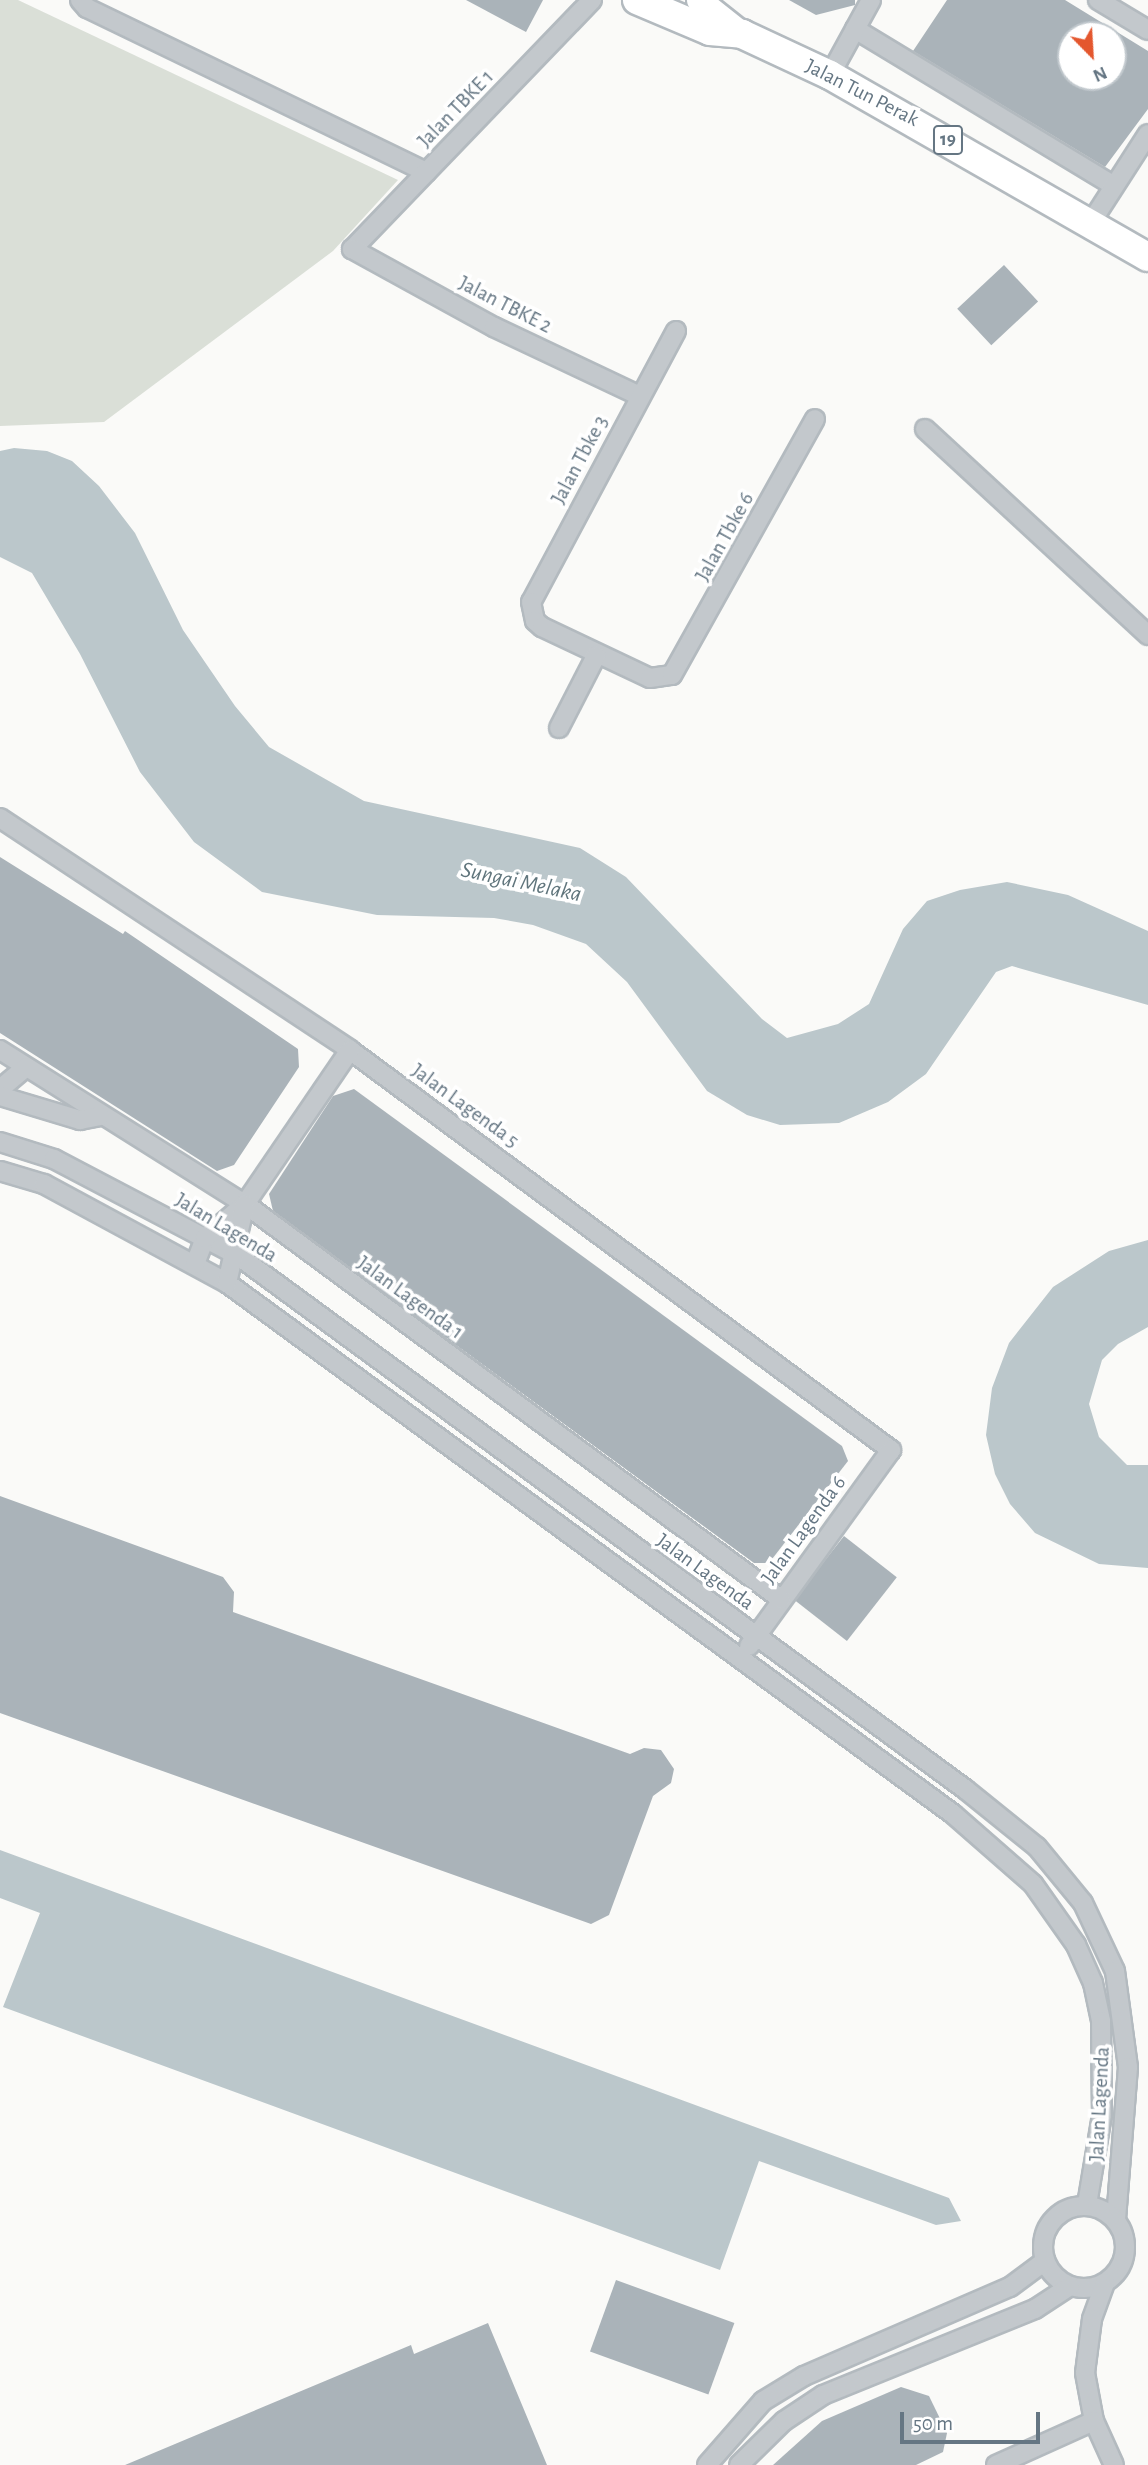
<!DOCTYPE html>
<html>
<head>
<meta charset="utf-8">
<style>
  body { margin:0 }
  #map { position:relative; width:1148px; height:2465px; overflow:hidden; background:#fafaf8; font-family:"Alegreya Sans",sans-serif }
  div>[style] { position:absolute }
  .green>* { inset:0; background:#dadfd7 }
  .water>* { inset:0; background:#bbc7cb }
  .building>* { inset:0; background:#aab3b9; transform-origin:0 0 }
  .roads { filter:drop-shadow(2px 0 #b3babf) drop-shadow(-2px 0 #b3babf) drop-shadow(0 2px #b3babf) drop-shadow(0 -2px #b3babf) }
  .street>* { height:18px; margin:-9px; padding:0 9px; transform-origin:9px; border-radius:9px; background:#c3c8cc }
  .street>.ring { margin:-9px; padding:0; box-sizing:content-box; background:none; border:18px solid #c3c8cc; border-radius:50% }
  .secondary>* { height:24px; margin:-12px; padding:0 12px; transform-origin:12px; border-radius:12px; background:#fff }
  .primary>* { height:28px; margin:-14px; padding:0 14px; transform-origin:14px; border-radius:14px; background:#fff }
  span { translate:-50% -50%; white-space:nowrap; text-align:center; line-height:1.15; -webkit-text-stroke:7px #fff; paint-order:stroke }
  .shield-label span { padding:2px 5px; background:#fff; border:2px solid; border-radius:5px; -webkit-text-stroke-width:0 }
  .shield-label { font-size:19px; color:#657683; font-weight:700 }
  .street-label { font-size:21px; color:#657683 }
  .water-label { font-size:23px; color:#60757c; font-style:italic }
  .north { position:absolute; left:1057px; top:21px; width:70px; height:70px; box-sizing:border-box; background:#fff; border:2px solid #c1c8cd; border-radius:50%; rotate:156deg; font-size:19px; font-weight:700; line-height:28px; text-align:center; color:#657683 }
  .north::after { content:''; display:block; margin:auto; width:24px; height:32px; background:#e4572e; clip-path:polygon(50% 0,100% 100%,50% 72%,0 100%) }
  .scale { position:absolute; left:900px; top:2412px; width:140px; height:32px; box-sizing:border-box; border:4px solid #657683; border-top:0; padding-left:9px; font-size:21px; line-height:24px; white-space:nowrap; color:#657683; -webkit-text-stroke:5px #fff; paint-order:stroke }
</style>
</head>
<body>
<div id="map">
  <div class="green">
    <div style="clip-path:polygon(0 0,18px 0,398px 180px,333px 251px,104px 422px,0 426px)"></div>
  </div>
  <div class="water">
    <div style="clip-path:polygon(14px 448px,47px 451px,72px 461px,99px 486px,135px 533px,183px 630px,235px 706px,269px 747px,364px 801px,580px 848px,626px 877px,762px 1019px,787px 1038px,838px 1024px,869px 1004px,903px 929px,927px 901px,960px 890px,1007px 882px,1068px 895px,1148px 931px,1148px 1005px,1012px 966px,996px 972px,926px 1074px,888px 1102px,839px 1123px,780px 1125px,747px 1115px,707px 1091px,627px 982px,586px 944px,533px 925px,494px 918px,377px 915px,262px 892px,194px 842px,140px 772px,80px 654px,32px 573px,0 557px,0 451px)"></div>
    <div style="clip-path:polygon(1148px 1240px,1148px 1327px,1118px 1344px,1102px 1360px,1089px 1404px,1099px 1437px,1127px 1465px,1148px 1465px,1148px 1568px,1099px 1564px,1035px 1533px,1010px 1504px,995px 1474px,986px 1435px,992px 1388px,1009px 1343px,1053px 1287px,1109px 1251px)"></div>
    <div style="clip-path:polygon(0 1850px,949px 2198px,961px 2221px,936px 2225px,759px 2161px,720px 2270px,3px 2007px,40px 1913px,0 1898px)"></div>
  </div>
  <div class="building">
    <div style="clip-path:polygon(466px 0,543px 0,526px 32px)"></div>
    <div style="clip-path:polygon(789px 0,855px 0,855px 5px,816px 15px)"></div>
    <div style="clip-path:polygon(evenodd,947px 0,1065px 0,1148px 51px,1148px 109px,1105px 167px,913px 51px,947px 0,1071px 35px,1113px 35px,1113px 77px,1071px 77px,1071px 35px)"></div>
    <div style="left:1004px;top:265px;width:50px;height:64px;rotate:47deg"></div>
    <div style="clip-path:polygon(0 857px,123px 934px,125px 931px,298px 1049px,299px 1067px,234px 1165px,217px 1171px,0 1033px)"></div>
    <div style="clip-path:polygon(354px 1089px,842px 1446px,848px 1461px,769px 1563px,754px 1563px,273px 1211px,269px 1194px,333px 1096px)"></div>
    <div style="clip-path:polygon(0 1496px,223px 1577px,234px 1592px,233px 1612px,630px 1754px,644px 1748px,661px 1750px,674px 1769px,671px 1783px,653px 1796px,609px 1915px,591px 1924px,0 1713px)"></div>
    <div style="left:844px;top:1536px;width:67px;height:81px;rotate:38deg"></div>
    <div style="left:616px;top:2280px;width:126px;height:76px;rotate:20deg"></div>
    <div style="clip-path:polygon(488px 2323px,547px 2465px,125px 2465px,411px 2345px,414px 2354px)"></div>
    <div style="clip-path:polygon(901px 2387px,929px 2396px,947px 2433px,943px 2452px,916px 2465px,773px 2465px,822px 2421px)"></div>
  </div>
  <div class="roads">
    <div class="street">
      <div style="left:80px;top:0;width:11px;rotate:49deg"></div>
      <div style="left:87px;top:8px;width:377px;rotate:25.8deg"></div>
      <div style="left:592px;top:0;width:346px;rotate:133.9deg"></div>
      <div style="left:352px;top:249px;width:162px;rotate:28.8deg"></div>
      <div style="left:494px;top:327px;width:161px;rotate:25.3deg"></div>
      <div style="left:1098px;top:0;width:58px;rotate:31deg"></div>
      <div style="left:855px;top:29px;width:301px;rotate:31.2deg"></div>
      <div style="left:830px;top:75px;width:85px;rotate:-61.3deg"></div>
      <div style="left:1090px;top:224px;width:107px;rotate:-57.2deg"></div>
      <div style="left:676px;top:331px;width:307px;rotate:118.1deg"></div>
      <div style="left:531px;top:602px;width:19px;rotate:78deg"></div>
      <div style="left:535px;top:621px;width:9px;rotate:41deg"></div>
      <div style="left:542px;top:627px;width:119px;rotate:25.3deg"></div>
      <div style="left:650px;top:678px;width:22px;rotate:-8deg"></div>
      <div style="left:672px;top:675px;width:293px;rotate:-60.8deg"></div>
      <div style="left:925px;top:429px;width:304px;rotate:42.7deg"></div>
      <div style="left:559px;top:728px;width:81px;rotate:-62.8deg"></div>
      <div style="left:0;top:818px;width:420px;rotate:33.5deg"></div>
      <div style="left:350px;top:1050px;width:673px;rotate:36.48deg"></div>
      <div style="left:891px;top:1450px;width:242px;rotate:125.9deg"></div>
      <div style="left:0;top:1050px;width:289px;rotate:32.2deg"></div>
      <div style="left:245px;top:1204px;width:666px;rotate:36.39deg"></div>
      <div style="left:0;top:1089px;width:34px;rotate:-40deg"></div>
      <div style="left:0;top:1096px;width:84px;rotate:16.7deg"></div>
      <div style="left:80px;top:1120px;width:20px;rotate:-11deg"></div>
      <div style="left:0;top:1142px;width:57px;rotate:17.5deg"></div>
      <div style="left:54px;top:1159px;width:207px;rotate:27.7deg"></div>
      <div style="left:237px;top:1255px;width:903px;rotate:36.26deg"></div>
      <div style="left:965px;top:1789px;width:92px;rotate:38.9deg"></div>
      <div style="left:1037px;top:1847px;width:72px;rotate:50.6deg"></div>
      <div style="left:1083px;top:1903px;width:75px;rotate:64.8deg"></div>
      <div style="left:1115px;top:1971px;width:97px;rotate:82.3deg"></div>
      <div style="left:1128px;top:2067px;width:152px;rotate:94.5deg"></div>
      <div style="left:0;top:1171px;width:46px;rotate:16.5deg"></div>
      <div style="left:44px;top:1184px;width:208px;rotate:28.4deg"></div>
      <div style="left:227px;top:1283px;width:899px;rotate:36.18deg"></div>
      <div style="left:953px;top:1814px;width:106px;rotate:41.2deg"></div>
      <div style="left:1033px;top:1884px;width:75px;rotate:54.8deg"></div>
      <div style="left:1076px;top:1945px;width:42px;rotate:65.9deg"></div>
      <div style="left:1093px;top:1983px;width:39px;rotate:78deg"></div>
      <div style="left:1101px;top:2021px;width:94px;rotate:89.4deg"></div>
      <div style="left:1102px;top:2115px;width:91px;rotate:99.5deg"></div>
      <div style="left:195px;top:1264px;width:28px;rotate:-69deg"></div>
      <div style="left:205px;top:1238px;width:52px;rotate:-40.4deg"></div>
      <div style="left:245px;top:1204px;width:186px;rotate:-55.7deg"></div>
      <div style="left:227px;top:1283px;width:81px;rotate:-77.2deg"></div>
      <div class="ring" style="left:1043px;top:2206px;width:64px;height:64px"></div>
      <div style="left:1105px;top:2283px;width:38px;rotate:110deg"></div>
      <div style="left:1092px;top:2319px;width:54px;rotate:97.4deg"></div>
      <div style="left:1085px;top:2373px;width:49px;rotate:79.4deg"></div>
      <div style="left:1094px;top:2421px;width:48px;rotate:65.6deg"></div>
      <div style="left:707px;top:2465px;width:85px;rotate:-48.8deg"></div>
      <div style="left:763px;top:2401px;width:48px;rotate:-31.4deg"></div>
      <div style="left:804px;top:2376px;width:224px;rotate:-23.4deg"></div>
      <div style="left:1010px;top:2287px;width:44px;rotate:-36.6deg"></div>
      <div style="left:739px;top:2465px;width:63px;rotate:-44.4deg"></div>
      <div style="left:784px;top:2421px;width:47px;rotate:-33.7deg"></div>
      <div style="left:823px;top:2395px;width:229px;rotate:-22.1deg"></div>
      <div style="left:1035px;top:2309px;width:42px;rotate:-33.3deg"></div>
      <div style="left:996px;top:2465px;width:107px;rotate:-24.2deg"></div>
    </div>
    <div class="secondary">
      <div style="left:699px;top:0;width:55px;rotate:38.3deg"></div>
    </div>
    <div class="primary">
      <div style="left:637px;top:0;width:79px;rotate:23deg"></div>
      <div style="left:710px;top:31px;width:32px;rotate:5deg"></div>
      <div style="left:742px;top:34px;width:97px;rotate:25deg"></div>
      <div style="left:830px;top:75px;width:366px;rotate:29.8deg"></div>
    </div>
  </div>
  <div class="shield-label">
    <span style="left:948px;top:140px">19</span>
  </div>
  <div class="street-label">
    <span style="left:862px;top:93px;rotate:27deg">Jalan Tun Perak</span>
    <span style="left:456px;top:109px;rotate:-46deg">Jalan TBKE 1</span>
    <span style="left:505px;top:305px;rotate:27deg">Jalan TBKE 2</span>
    <span style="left:580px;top:460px;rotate:-62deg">Jalan Tbke 3</span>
    <span style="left:725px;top:537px;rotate:-61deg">Jalan Tbke 6</span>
    <span style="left:465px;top:1106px;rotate:36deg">Jalan Lagenda 5</span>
    <span style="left:226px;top:1228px;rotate:31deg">Jalan Lagenda</span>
    <span style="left:410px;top:1298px;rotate:36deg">Jalan Lagenda 1</span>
    <span style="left:804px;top:1530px;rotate:-54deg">Jalan Lagenda 6</span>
    <span style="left:705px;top:1572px;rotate:36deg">Jalan Lagenda</span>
    <span style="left:1100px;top:2104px;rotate:-87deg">Jalan Lagenda</span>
  </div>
  <div class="water-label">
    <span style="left:521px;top:883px;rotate:12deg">Sungai Melaka</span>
  </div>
  <div class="north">N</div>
  <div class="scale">50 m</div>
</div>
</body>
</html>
